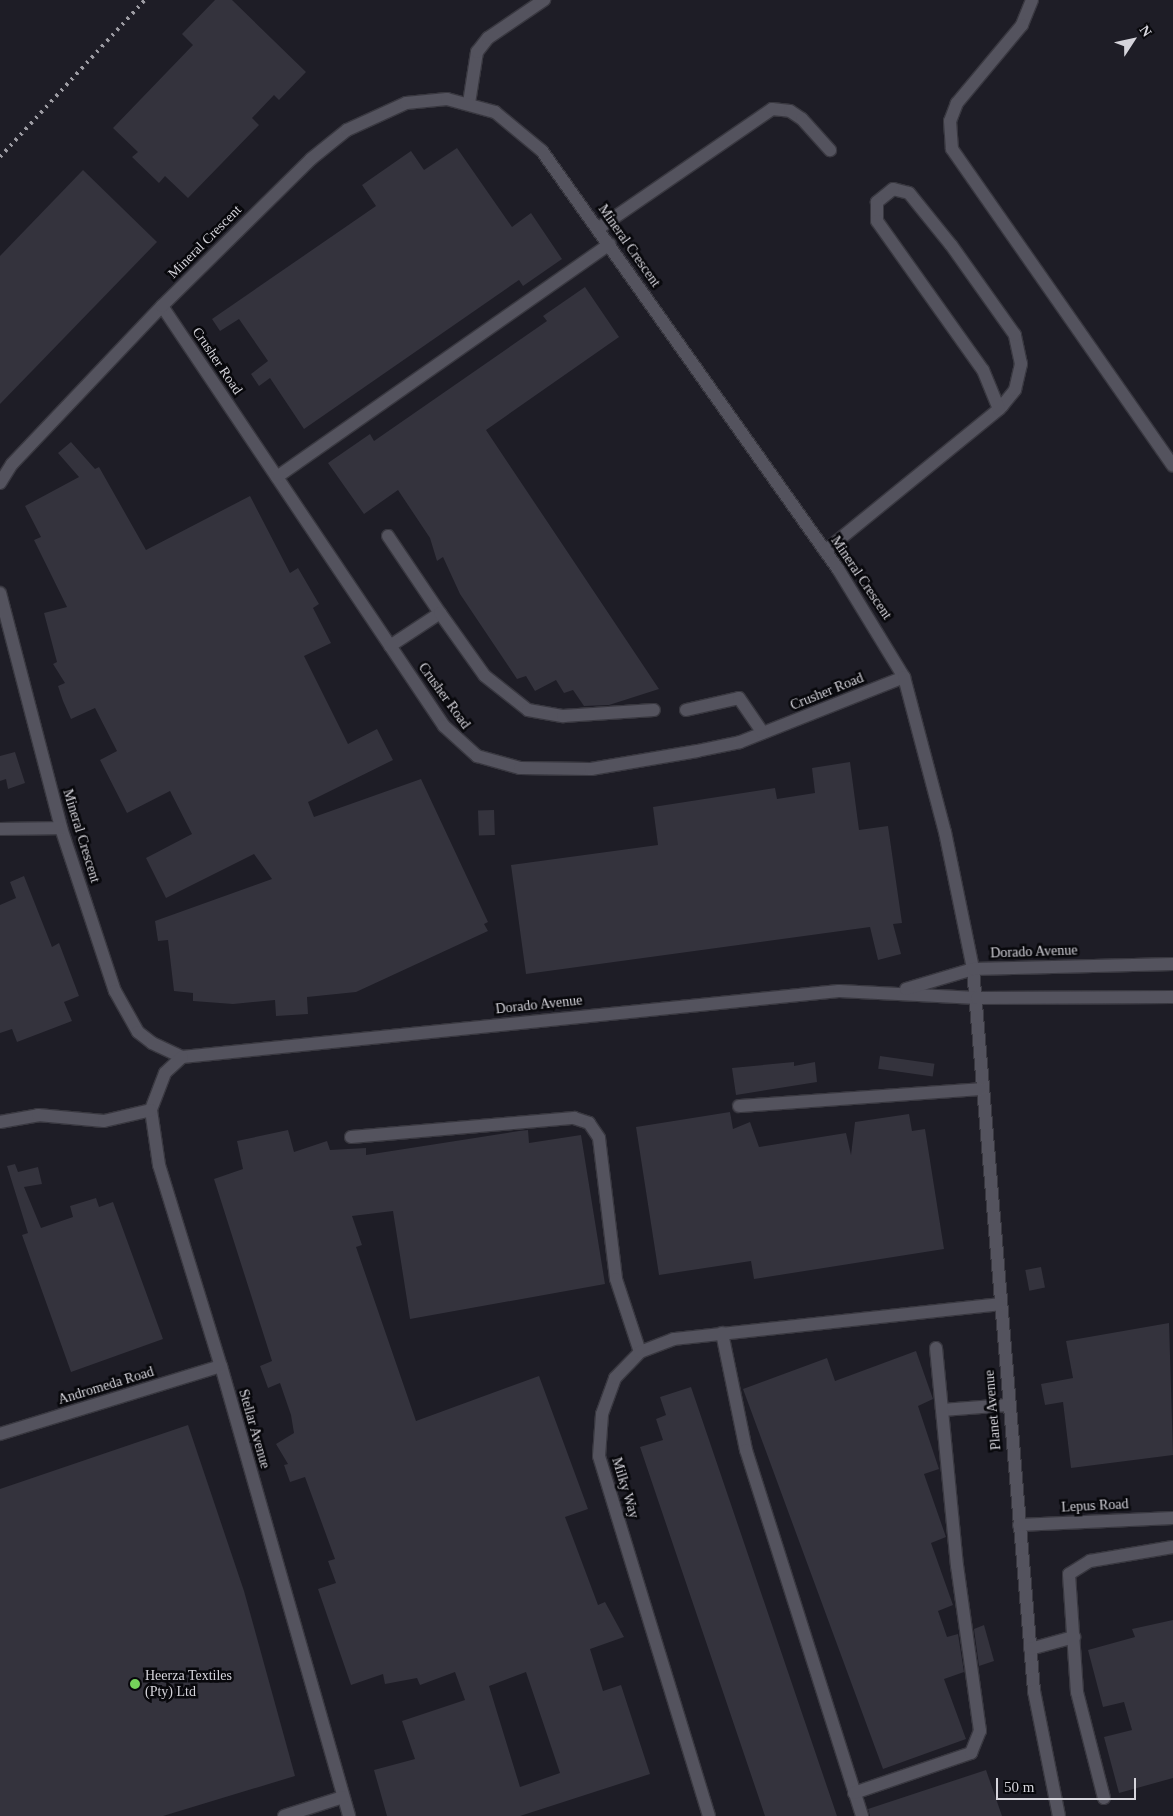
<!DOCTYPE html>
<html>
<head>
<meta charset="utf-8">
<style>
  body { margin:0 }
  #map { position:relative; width:1173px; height:1816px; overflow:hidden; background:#1e1d26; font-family:Georgia,serif }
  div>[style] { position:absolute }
  .building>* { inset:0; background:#34333d; transform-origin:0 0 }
  .roads { filter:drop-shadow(1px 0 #393840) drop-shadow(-1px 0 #393840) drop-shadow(0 1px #393840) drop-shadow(0 -1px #393840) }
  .minor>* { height:12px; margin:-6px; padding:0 6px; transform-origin:6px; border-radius:6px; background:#54535e }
  .rail>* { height:4px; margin-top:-2px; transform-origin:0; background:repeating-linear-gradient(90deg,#9d9ca3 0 2.5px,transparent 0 7.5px) }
  .dots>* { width:14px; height:14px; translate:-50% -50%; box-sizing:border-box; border:2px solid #08080c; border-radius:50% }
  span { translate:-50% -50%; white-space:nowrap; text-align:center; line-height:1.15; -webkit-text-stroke:5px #08080c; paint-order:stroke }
  .street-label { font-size:14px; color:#d5d4db }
  .poi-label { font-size:14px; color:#d5d4db }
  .left { translate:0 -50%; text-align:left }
  .north { position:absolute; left:1108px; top:15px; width:50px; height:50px; -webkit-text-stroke:4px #08080c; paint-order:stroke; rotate:55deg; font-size:14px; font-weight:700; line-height:20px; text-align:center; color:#d5d4db }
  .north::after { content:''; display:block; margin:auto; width:18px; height:22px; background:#d5d4db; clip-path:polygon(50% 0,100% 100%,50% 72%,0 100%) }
  .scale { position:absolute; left:996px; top:1778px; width:140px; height:22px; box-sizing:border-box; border:2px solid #d5d4db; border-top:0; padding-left:6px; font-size:15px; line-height:18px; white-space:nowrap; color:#d5d4db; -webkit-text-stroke:4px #08080c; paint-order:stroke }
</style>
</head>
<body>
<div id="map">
  <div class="building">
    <div style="clip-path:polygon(215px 0,232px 0,306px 72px,279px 100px,274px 95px,252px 118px,259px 125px,188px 198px,165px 176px,159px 183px,132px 157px,138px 152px,113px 128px,193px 45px,182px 34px)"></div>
    <div style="clip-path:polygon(457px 148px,512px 227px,531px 213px,562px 259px,523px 286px,519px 280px,304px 429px,270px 378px,259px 386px,251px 374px,268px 361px,239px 319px,220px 331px,212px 319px,376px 206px,362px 185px,411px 151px,424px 170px)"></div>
    <div style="clip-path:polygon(83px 170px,157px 242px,0 404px,0 256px)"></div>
    <div style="clip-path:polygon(585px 287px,619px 337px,486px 430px,659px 689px,609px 705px,584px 706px,573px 690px,564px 693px,556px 680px,535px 691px,526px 676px,517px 679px,460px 594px,443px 557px,437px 561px,430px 538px,398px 490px,364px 514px,328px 463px,370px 434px,374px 441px,547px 321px,543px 316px)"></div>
    <div style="clip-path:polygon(71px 442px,95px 469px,99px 467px,146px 550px,250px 496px,290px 573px,298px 568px,319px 604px,313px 608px,331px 643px,304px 656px,348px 744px,377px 729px,393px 760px,308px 802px,314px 817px,421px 779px,488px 922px,484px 924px,488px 931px,356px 992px,307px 997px,308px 1014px,276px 1016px,275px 1000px,233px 1004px,193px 1001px,193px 993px,174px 991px,168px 940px,158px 941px,155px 921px,272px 879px,254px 854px,166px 898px,146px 858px,192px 834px,170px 791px,127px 813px,100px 760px,117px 751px,95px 708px,71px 719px,63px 701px,58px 686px,65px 683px,53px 664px,57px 662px,44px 613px,67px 607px,34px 540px,41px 537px,25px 506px,79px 477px,58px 453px)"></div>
    <div style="clip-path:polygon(15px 752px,25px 783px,8px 789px,6px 779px,0 781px,0 756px)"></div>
    <div style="clip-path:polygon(850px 762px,859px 830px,888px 826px,902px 923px,893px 924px,901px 954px,878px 960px,870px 927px,526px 974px,511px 865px,658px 845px,653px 807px,775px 788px,777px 799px,815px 793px,812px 768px)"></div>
    <div style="left:494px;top:810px;width:25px;height:16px;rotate:88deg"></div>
    <div style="clip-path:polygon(24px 876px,52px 947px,59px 943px,79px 996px,64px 1002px,72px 1021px,17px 1042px,12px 1029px,0 1033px,0 905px,16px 898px,10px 882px)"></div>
    <div style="left:880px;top:1056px;width:55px;height:13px;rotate:8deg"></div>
    <div style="clip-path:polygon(794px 1062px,794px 1066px,815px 1062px,817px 1082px,736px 1095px,732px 1068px)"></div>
    <div style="clip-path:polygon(730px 1112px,733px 1129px,750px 1122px,759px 1147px,846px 1133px,851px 1155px,855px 1122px,909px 1114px,912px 1131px,925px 1129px,944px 1249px,754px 1279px,751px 1261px,659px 1275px,636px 1127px)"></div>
    <div style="clip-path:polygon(evenodd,288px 1130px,294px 1152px,327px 1141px,330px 1150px,366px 1148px,366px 1155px,519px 1131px,528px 1130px,529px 1143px,581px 1135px,605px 1284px,410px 1319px,393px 1211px,352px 1216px,362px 1245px,356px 1247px,416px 1421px,539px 1376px,588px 1509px,565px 1517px,598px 1605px,605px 1602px,624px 1637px,590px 1649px,603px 1691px,621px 1685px,650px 1774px,520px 1816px,387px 1816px,374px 1770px,415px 1759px,402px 1721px,465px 1700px,455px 1672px,420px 1685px,417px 1678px,385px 1684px,383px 1674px,351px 1685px,318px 1589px,336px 1583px,328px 1561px,335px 1559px,305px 1477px,290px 1482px,284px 1465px,288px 1464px,276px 1444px,294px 1433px,291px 1415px,280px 1383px,268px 1388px,260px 1366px,272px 1361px,214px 1179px,243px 1169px,237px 1141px,288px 1130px,526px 1672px,560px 1773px,520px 1787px,489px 1686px,526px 1672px)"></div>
    <div style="clip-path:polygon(15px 1164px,18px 1172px,38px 1167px,42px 1184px,24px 1187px,41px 1228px,73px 1217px,70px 1206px,96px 1198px,99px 1207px,113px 1202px,163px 1339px,71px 1372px,22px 1235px,28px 1233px,7px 1166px)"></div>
    <div style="left:1041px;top:1267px;width:21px;height:16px;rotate:79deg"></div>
    <div style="clip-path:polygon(1169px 1323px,1173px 1455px,1071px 1468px,1063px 1402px,1045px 1405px,1041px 1384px,1073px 1378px,1066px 1341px)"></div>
    <div style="clip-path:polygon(916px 1351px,933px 1399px,918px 1406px,939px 1469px,924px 1474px,946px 1537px,931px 1543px,953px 1605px,938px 1611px,947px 1637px,958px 1634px,964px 1672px,944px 1679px,966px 1739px,883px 1769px,743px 1389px,827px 1358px,835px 1381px)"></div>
    <div style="clip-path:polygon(691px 1387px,837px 1816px,765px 1816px,640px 1447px,663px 1440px,656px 1419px,666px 1415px,660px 1397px)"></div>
    <div style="clip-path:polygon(188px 1425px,244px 1591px,295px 1776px,163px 1816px,0 1816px,0 1489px)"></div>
    <div style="clip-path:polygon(1173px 1620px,1173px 1778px,1119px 1793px,1104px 1737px,1132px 1730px,1124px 1702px,1103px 1707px,1088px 1650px,1135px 1637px,1132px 1629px)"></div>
    <div style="clip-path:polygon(984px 1625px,994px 1661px,979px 1666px,974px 1629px)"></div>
    <div style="clip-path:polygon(986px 1770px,1002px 1816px,870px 1816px,868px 1809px)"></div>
  </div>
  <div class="roads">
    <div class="minor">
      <div style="left:1032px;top:0;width:27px;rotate:112deg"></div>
      <div style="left:1022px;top:25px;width:102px;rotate:129.8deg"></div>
      <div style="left:957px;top:103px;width:19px;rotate:111deg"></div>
      <div style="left:950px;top:121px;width:28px;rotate:86deg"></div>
      <div style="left:952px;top:149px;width:386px;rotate:55.1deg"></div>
      <div style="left:469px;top:103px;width:52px;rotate:-81.1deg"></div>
      <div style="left:477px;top:52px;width:18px;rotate:-52deg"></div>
      <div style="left:488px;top:38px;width:68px;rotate:-34.2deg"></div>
      <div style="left:599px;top:228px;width:210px;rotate:-34.5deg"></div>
      <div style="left:772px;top:109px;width:18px;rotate:6deg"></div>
      <div style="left:790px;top:111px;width:14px;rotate:34deg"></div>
      <div style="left:802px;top:119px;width:42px;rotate:47.9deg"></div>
      <div style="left:162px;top:306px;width:506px;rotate:56.12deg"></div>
      <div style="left:444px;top:726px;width:45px;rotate:42.3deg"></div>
      <div style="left:477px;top:756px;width:45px;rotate:15.6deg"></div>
      <div style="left:520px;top:768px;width:71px;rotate:0.8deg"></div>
      <div style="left:591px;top:769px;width:108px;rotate:-9.6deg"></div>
      <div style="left:697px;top:751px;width:44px;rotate:-11.8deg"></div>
      <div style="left:740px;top:742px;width:176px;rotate:-21.6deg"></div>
      <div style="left:277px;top:477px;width:406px;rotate:-35deg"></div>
      <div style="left:0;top:483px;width:22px;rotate:-58deg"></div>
      <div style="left:12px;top:464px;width:218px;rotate:-46.5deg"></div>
      <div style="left:162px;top:306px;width:209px;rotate:-44.6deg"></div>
      <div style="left:311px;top:159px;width:46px;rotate:-38.9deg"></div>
      <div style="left:347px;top:130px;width:65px;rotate:-24.6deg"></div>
      <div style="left:406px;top:103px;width:41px;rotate:-5.6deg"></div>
      <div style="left:447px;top:99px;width:50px;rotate:15.2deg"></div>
      <div style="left:495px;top:112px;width:61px;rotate:39.7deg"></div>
      <div style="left:542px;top:151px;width:512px;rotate:54.7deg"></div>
      <div style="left:838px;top:569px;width:127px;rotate:58.6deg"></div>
      <div style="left:904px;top:677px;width:160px;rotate:75.2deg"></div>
      <div style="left:945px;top:832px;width:140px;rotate:78.4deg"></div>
      <div style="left:973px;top:969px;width:725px;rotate:85.17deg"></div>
      <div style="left:1034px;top:1691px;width:127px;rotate:78.7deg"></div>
      <div style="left:388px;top:536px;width:93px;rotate:56deg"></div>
      <div style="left:825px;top:551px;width:225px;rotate:-39.2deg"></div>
      <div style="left:999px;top:409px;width:4px;rotate:-45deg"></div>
      <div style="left:1002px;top:406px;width:21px;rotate:-51deg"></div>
      <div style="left:1015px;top:390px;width:27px;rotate:-77deg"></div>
      <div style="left:1021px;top:364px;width:30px;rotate:-102deg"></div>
      <div style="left:1015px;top:335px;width:110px;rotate:-125.4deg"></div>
      <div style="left:951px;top:245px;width:67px;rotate:-128.9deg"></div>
      <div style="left:909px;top:193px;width:16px;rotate:-166deg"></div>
      <div style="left:893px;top:189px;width:21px;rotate:141deg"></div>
      <div style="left:877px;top:202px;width:19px;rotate:90deg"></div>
      <div style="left:877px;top:221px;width:183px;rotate:54.6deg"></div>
      <div style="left:983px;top:370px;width:42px;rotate:67.7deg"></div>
      <div style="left:0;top:593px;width:243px;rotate:75.4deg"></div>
      <div style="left:61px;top:828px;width:172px;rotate:71.7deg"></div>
      <div style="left:115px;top:991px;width:47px;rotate:60.7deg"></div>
      <div style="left:138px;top:1032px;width:18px;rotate:38deg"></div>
      <div style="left:152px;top:1043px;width:33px;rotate:25deg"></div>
      <div style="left:182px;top:1057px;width:660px;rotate:-5.74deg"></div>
      <div style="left:839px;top:991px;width:138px;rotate:2.9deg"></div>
      <div style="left:977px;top:998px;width:196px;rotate:-0.3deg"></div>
      <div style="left:390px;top:646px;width:60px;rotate:-33.4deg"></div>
      <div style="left:440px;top:613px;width:77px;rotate:54.5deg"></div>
      <div style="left:485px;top:676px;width:55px;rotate:38.3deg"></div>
      <div style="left:528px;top:710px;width:36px;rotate:10deg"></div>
      <div style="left:563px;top:716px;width:91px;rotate:-3.8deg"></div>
      <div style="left:686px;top:710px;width:54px;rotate:-12.8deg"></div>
      <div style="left:739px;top:698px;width:42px;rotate:55.6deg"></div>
      <div style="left:0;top:829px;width:61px;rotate:-0.9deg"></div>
      <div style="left:906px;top:989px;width:70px;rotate:-16.6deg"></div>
      <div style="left:973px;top:969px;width:200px;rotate:-1.4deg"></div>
      <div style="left:182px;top:1057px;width:23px;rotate:137deg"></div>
      <div style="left:165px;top:1073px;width:40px;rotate:111deg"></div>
      <div style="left:151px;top:1110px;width:56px;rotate:81.7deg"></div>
      <div style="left:159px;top:1165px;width:210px;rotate:72.9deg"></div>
      <div style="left:221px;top:1366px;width:468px;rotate:74.1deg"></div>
      <div style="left:739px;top:1106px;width:243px;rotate:-4deg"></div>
      <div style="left:0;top:1122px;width:39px;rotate:-10deg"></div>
      <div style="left:38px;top:1115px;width:66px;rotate:5.2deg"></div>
      <div style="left:104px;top:1121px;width:48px;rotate:-13.2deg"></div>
      <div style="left:351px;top:1137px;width:224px;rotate:-4.9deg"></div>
      <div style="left:574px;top:1118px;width:16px;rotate:18deg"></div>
      <div style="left:589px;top:1123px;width:18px;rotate:56deg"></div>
      <div style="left:599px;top:1138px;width:142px;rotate:83.1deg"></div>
      <div style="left:616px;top:1279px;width:77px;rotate:71.8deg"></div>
      <div style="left:722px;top:1333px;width:119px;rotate:78.4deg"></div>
      <div style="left:746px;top:1450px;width:384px;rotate:72.4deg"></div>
      <div style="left:942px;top:1410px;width:66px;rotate:-4.3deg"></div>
      <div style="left:0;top:1434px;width:231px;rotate:-17.1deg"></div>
      <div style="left:1019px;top:1525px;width:154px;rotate:-2.6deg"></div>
      <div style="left:1030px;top:1649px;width:46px;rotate:-15.3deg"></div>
      <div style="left:854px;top:1793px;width:124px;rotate:-18.9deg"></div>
      <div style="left:971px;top:1753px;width:24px;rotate:-68deg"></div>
      <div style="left:980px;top:1731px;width:167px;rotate:-97.9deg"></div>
      <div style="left:957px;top:1566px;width:219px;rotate:-95.5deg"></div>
      <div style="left:1104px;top:1798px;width:109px;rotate:-104.3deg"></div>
      <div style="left:1077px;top:1692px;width:118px;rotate:-93.9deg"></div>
      <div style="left:1069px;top:1574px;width:25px;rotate:-32deg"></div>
      <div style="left:1090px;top:1561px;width:84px;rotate:-9.6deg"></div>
      <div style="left:284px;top:1816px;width:62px;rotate:-17.9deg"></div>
      <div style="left:709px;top:1816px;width:376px;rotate:-107deg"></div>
      <div style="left:599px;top:1456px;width:42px;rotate:-85.9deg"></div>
      <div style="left:602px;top:1414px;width:38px;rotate:-70deg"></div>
      <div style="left:615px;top:1378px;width:36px;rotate:-46deg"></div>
      <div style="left:640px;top:1352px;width:36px;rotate:-21deg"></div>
      <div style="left:674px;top:1339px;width:328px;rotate:-6.1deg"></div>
    </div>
  </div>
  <div class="rail">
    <div style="left:0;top:157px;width:214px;rotate:-47.3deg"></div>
  </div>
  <div class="dots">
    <div style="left:135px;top:1684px;background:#75d25b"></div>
  </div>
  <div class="street-label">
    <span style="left:205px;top:242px;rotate:-45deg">Mineral Crescent</span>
    <span style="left:629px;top:246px;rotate:55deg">Mineral Crescent</span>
    <span style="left:217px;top:361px;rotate:56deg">Crusher Road</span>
    <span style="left:861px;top:578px;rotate:56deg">Mineral Crescent</span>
    <span style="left:827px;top:692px;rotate:-22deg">Crusher Road</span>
    <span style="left:444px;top:696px;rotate:54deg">Crusher Road</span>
    <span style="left:81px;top:836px;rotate:73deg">Mineral Crescent</span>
    <span style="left:1034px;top:952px;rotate:-2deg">Dorado Avenue</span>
    <span style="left:539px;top:1005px;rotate:-6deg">Dorado Avenue</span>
    <span style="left:106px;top:1386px;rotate:-17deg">Andromeda Road</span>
    <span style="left:993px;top:1410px;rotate:-95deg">Planet Avenue</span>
    <span style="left:254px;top:1429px;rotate:74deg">Stellar Avenue</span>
    <span style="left:625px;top:1488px;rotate:73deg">Milky Way</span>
    <span style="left:1095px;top:1506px;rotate:-3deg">Lepus Road</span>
  </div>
  <div class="poi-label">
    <span class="left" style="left:145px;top:1684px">Heerza Textiles<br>(Pty) Ltd</span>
  </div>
  <div class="north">N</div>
  <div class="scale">50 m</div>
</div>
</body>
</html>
